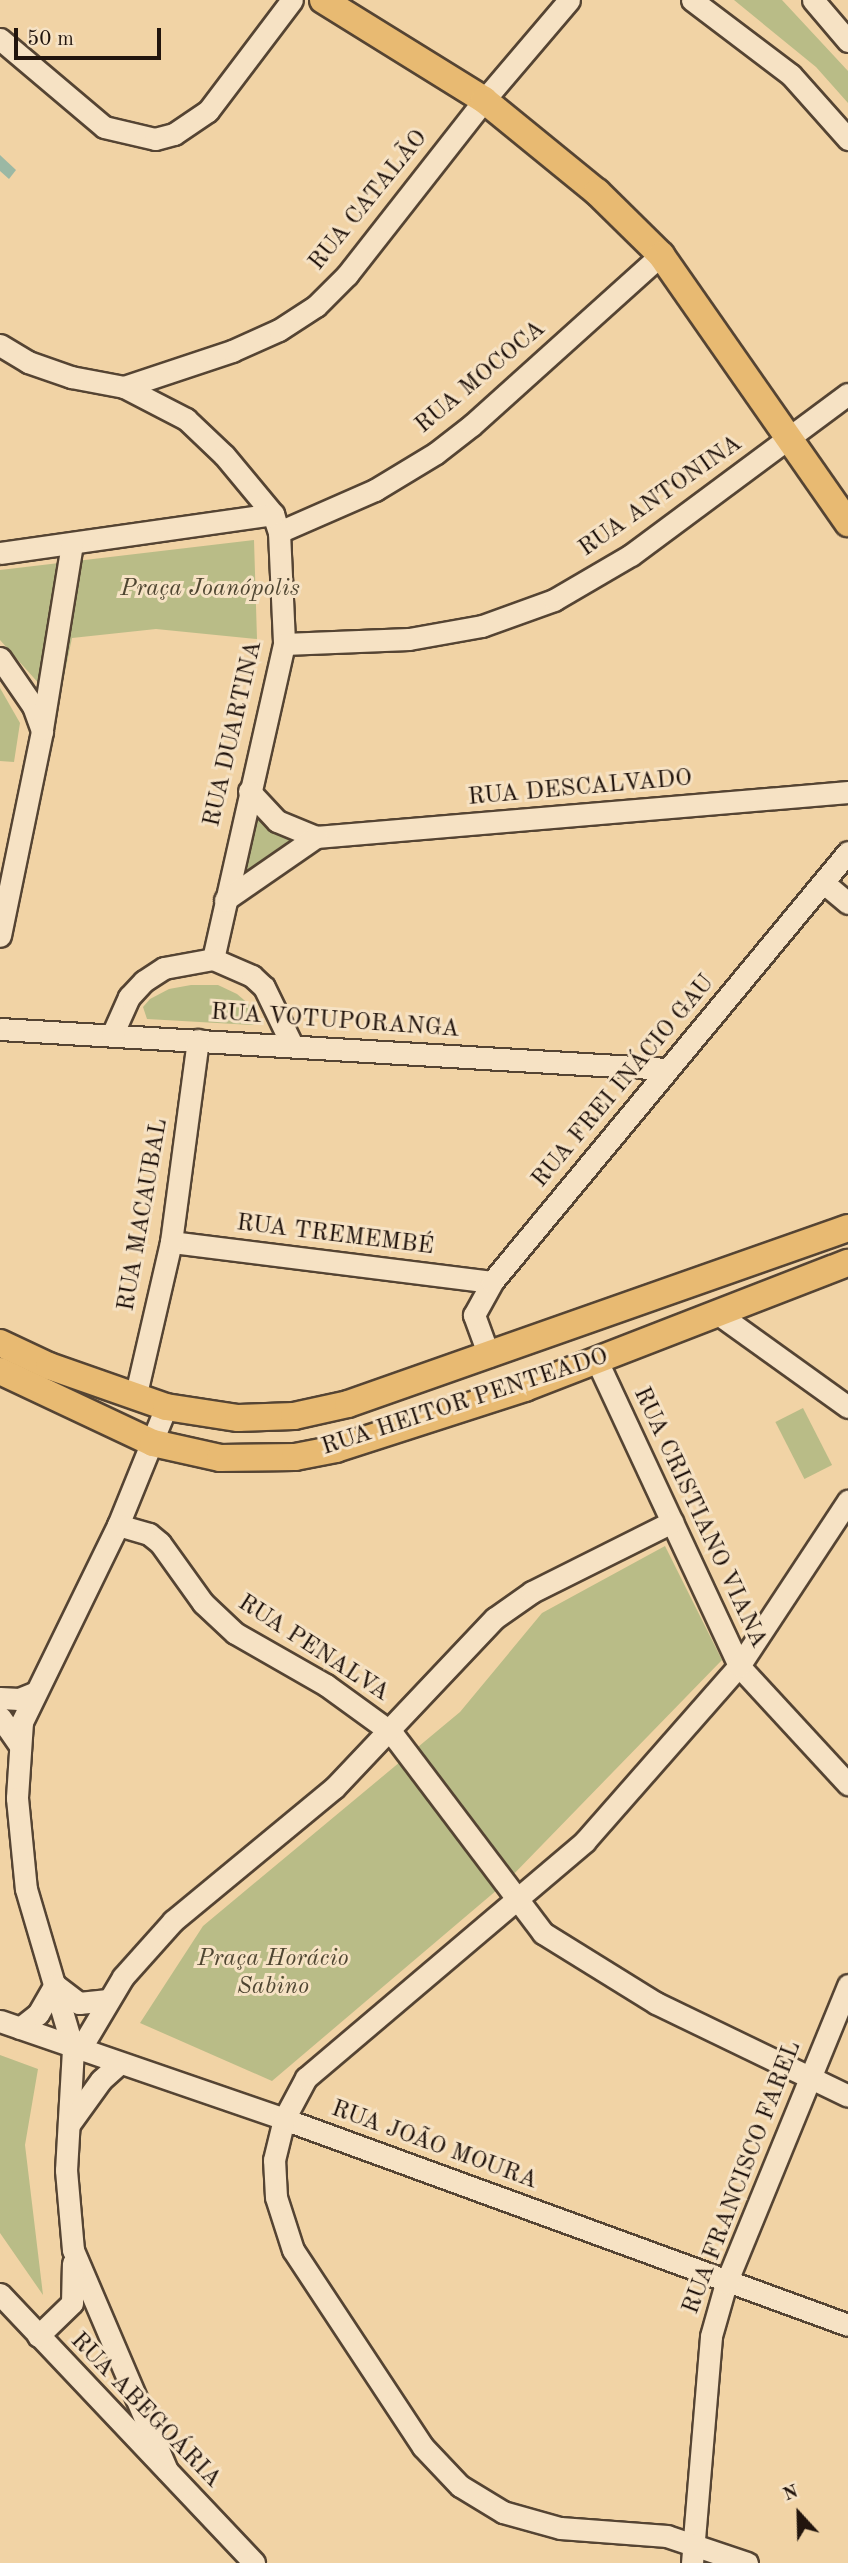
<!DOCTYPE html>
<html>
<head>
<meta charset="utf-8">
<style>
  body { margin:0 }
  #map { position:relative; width:848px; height:2563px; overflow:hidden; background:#f1d3a5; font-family:"Old Standard TT",serif }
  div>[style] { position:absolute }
  .green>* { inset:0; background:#b9bc87; transform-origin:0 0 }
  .water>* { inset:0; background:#9bb8a4 }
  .roads { filter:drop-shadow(2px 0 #543) drop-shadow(-2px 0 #543) drop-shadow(0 2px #543) drop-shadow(0 -2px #543) }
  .minor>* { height:21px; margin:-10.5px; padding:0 10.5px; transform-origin:10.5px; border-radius:10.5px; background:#f6e2c4 }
  .major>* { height:26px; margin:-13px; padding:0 13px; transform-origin:13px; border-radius:13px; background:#e8ba72 }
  span { translate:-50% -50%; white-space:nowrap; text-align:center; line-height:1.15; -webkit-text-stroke:6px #f6e2c4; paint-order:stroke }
  .street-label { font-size:24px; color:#21140d }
  .park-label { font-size:24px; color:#4f4632; font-style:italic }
  .north { position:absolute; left:764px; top:2479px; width:70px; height:70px; -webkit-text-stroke:5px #f6e2c4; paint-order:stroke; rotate:338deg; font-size:19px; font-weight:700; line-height:28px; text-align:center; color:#21140d }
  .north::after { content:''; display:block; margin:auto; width:24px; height:32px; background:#21140d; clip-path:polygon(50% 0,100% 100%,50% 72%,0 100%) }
  .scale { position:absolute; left:14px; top:28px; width:147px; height:32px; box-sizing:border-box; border:4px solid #21140d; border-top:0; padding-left:9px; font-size:21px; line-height:24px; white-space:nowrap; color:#21140d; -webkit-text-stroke:5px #f6e2c4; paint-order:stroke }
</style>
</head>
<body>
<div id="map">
  <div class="green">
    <div style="clip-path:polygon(734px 0,782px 0,848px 71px,848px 103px,816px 67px)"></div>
    <div style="clip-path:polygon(254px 540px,257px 639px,156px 629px,72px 638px,58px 705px,0 640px,0 570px)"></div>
    <div style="clip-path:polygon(0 688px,20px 723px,14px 762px,0 761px)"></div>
    <div style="clip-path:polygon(256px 814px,295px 839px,238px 877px)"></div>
    <div style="clip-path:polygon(191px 985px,218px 985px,237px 994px,258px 1012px,259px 1022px,252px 1025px,147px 1019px,143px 1007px,150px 999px,169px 989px)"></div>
    <div style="left:803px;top:1408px;width:64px;height:31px;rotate:63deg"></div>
    <div style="clip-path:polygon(665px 1546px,722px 1660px,504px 1884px,272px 2081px,140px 2023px,203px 1926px,460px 1712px,542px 1613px)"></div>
    <div style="clip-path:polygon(0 2055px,38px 2069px,25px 2145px,43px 2295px,0 2233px)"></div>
  </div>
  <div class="water">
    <div style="clip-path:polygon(0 155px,16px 170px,9px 179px,0 171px)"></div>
  </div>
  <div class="roads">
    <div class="minor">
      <div style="left:692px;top:0;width:124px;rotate:37.1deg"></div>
      <div style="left:791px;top:75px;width:86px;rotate:48.3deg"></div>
      <div style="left:813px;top:0;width:54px;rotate:49.5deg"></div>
      <div style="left:0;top:39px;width:136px;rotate:40.2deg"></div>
      <div style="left:104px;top:127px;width:52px;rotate:13.2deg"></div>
      <div style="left:155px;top:139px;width:20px;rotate:-15deg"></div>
      <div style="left:174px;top:134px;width:41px;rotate:-34.1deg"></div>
      <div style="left:208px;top:111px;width:139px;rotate:-52.9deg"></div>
      <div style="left:0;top:345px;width:33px;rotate:31deg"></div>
      <div style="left:28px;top:362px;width:46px;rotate:19.2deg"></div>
      <div style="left:71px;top:377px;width:54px;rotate:10.7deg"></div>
      <div style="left:124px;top:387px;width:70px;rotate:27.3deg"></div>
      <div style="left:186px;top:419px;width:52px;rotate:43.5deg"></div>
      <div style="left:224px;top:455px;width:77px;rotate:50.3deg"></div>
      <div style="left:273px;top:514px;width:19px;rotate:72deg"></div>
      <div style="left:279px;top:532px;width:112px;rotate:87.4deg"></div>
      <div style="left:284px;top:644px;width:323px;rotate:102.7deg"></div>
      <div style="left:124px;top:387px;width:114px;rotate:-18.4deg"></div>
      <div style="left:232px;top:351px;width:51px;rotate:-24.1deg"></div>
      <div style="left:279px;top:330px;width:44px;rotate:-33deg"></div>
      <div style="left:316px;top:306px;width:44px;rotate:-45deg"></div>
      <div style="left:347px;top:275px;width:222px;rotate:-51.9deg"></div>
      <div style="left:484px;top:100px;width:131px;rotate:-49.6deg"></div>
      <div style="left:279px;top:532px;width:105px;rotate:-23.6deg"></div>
      <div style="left:375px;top:490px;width:71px;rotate:-31.2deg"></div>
      <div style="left:436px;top:453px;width:46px;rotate:-37.9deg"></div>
      <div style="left:472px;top:425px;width:254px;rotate:-42deg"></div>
      <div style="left:0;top:553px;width:276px;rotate:-8.1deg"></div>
      <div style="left:284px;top:644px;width:125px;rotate:-2.3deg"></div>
      <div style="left:409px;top:639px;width:74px;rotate:-10.1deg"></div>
      <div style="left:482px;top:626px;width:77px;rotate:-19.9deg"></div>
      <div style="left:554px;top:600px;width:89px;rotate:-30.3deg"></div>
      <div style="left:631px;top:555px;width:270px;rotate:-36.6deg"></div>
      <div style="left:0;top:658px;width:58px;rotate:55.5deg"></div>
      <div style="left:33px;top:706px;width:27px;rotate:70deg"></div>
      <div style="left:42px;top:731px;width:209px;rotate:101.6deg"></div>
      <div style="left:42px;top:729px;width:188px;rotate:-80.8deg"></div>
      <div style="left:249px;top:791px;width:41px;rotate:47deg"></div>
      <div style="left:277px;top:821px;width:42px;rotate:22.3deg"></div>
      <div style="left:316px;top:837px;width:534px;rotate:-4.83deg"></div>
      <div style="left:824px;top:883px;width:31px;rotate:40deg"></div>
      <div style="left:225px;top:900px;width:111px;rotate:-34.7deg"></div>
      <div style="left:0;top:1029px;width:668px;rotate:3.43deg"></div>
      <div style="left:112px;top:1035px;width:42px;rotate:-65.9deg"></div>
      <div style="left:129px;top:997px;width:22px;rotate:-47deg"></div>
      <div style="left:144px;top:981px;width:24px;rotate:-33deg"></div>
      <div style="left:164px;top:968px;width:50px;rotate:-10.4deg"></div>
      <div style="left:213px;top:959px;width:43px;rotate:23.6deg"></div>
      <div style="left:252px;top:976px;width:16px;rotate:43deg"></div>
      <div style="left:264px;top:987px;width:64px;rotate:64.2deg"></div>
      <div style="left:171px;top:1242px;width:323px;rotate:7.1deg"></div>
      <div style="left:717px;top:1313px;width:161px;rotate:35.7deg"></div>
      <div style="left:489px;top:1356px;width:44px;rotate:-110.1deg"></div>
      <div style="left:474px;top:1315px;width:38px;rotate:-61deg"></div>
      <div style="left:492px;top:1282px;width:558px;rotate:-50.38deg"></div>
      <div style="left:597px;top:1361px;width:336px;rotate:65deg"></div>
      <div style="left:739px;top:1666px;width:161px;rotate:47.3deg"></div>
      <div style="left:135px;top:1398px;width:160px;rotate:-77deg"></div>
      <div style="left:171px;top:1242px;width:204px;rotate:-82.4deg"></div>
      <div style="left:166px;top:1407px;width:127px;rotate:112.1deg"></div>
      <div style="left:118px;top:1525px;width:219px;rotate:116deg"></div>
      <div style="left:22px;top:1722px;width:76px;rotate:93.8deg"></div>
      <div style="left:17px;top:1798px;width:91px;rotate:84.4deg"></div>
      <div style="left:26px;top:1889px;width:167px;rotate:73.6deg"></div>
      <div style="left:73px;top:2049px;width:121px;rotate:93.3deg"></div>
      <div style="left:66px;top:2170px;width:80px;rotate:85deg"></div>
      <div style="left:73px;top:2250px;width:239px;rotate:66.9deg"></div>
      <div style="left:118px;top:1525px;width:32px;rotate:16deg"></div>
      <div style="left:149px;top:1534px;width:14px;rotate:39deg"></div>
      <div style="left:160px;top:1543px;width:74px;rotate:54.4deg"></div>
      <div style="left:203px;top:1603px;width:44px;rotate:43.2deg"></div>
      <div style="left:235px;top:1633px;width:105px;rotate:29.7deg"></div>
      <div style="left:326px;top:1685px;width:80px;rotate:35.9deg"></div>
      <div style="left:391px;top:1732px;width:252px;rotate:52.9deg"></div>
      <div style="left:543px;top:1933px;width:133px;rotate:31.8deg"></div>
      <div style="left:656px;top:2003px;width:213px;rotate:25.8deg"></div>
      <div style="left:0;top:1698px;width:19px;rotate:3deg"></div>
      <div style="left:19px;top:1699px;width:16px;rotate:-22deg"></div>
      <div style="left:0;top:1717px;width:35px;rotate:55deg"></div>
      <div style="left:0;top:2021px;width:300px;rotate:19deg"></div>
      <div style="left:284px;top:2119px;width:600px;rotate:20.06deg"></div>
      <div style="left:20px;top:2028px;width:23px;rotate:-38deg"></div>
      <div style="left:38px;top:2014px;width:34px;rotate:-60deg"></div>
      <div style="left:55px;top:1985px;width:30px;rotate:37deg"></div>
      <div style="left:79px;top:2003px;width:29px;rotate:-6deg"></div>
      <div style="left:79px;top:2051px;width:86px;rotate:-59.3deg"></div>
      <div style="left:123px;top:1977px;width:75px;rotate:-48.2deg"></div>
      <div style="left:173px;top:1921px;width:209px;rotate:-39.6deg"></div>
      <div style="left:334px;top:1788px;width:234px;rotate:-46.6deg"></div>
      <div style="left:495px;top:1618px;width:45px;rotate:-35.1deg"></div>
      <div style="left:532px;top:1592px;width:157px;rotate:-26.6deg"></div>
      <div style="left:70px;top:2123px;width:53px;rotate:-54.2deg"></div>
      <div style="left:101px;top:2080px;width:24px;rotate:-42deg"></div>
      <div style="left:0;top:2294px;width:370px;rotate:46.6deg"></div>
      <div style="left:38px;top:2336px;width:47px;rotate:-44.1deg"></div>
      <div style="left:72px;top:2303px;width:40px;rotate:-88.6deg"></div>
      <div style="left:692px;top:2563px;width:228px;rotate:-85.2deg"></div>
      <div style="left:711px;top:2336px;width:55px;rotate:-74.2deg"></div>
      <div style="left:726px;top:2283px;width:322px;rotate:-67.7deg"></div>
      <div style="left:747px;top:2563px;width:84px;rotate:-161.4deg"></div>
      <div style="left:667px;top:2536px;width:107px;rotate:-175.7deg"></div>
      <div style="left:560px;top:2528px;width:59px;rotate:-164.3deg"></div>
      <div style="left:503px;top:2512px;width:50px;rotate:-148.8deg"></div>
      <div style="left:460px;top:2486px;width:54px;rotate:-133.5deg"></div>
      <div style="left:423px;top:2447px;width:236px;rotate:-123.4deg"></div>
      <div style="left:293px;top:2250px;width:56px;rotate:-107.8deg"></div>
      <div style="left:276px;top:2197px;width:37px;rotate:-93deg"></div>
      <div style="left:274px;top:2160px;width:42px;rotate:-76.3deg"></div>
      <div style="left:284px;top:2119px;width:47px;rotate:-61.8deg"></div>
      <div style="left:306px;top:2078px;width:366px;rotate:-40.3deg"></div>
      <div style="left:585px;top:1841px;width:233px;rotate:-48.7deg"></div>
      <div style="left:739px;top:1666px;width:198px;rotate:-56.6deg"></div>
    </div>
    <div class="major">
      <div style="left:323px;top:0;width:190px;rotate:31.8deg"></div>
      <div style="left:484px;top:100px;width:146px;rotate:39.2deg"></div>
      <div style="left:597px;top:192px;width:90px;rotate:44.5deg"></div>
      <div style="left:661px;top:255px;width:327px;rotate:55.1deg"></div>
      <div style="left:0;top:1343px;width:54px;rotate:25.1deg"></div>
      <div style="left:49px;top:1366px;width:124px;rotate:19.3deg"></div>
      <div style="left:166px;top:1407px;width:73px;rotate:8.7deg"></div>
      <div style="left:238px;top:1418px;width:56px;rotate:-2deg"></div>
      <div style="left:294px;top:1416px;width:55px;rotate:-12.5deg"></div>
      <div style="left:348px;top:1404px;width:530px;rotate:-19.39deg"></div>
      <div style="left:0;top:1371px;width:169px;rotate:25.2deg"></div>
      <div style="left:153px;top:1443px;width:69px;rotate:12.6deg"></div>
      <div style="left:220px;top:1458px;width:75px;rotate:-0.8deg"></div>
      <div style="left:295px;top:1457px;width:42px;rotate:-11deg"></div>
      <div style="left:336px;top:1449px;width:199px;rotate:-17.9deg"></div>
      <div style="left:525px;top:1388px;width:346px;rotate:-21.2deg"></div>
    </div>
  </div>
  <div class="street-label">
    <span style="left:369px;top:201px;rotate:-51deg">RUA CATALÃO</span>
    <span style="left:481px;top:378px;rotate:-40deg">RUA MOCOCA</span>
    <span style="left:661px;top:497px;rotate:-35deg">RUA ANTONINA</span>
    <span style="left:234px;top:734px;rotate:-77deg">RUA DUARTINA</span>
    <span style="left:580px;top:789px;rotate:-5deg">RUA DESCALVADO</span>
    <span style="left:335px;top:1022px;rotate:4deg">RUA VOTUPORANGA</span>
    <span style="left:624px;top:1082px;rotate:-50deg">RUA FREI INÁCIO GAU</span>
    <span style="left:144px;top:1215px;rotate:-80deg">RUA MACAUBAL</span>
    <span style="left:335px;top:1236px;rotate:7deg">RUA TREMEMBÉ</span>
    <span style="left:465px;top:1403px;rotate:-18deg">RUA HEITOR PENTEADO</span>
    <span style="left:699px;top:1518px;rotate:65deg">RUA CRISTIANO VIANA</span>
    <span style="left:313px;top:1649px;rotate:33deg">RUA PENALVA</span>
    <span style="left:434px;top:2146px;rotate:20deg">RUA JOÃO MOURA</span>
    <span style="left:743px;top:2178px;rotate:-69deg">RUA FRANCISCO FAREL</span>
    <span style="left:145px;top:2411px;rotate:46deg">RUA ABEGOÁRIA</span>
  </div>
  <div class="park-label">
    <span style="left:210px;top:590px">Praça Joanópolis</span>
    <span style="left:273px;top:1974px">Praça Horácio<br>Sabino</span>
  </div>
  <div class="north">N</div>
  <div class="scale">50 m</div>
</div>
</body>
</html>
